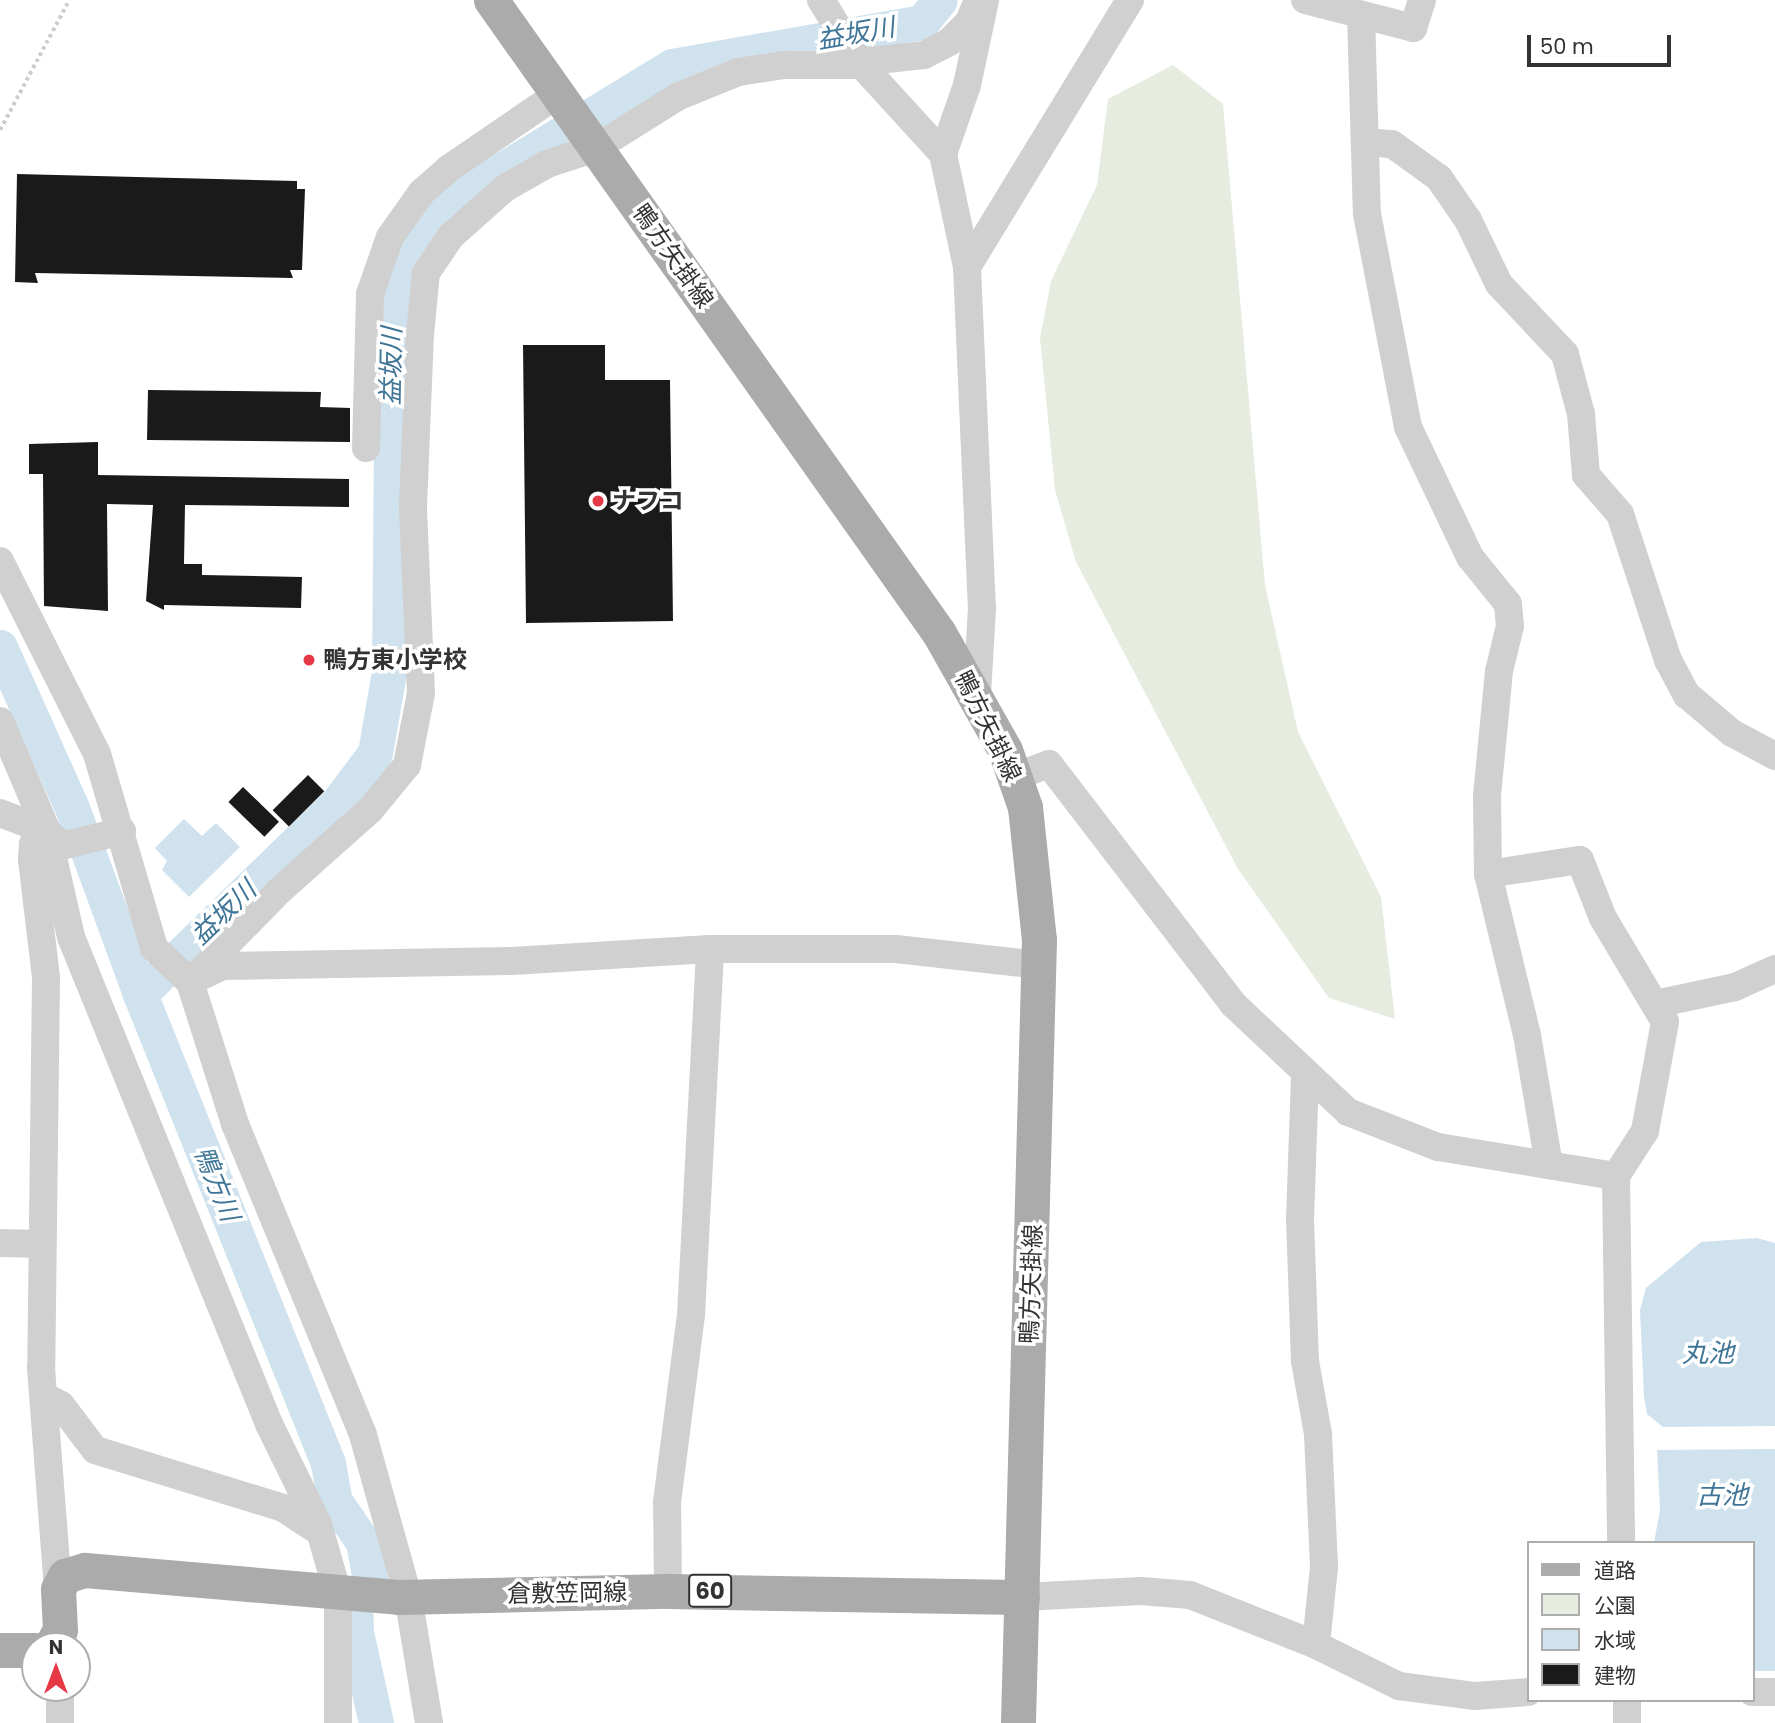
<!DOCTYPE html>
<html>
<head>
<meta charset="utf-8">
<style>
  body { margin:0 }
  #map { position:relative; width:1775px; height:1723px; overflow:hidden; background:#fff; font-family:Poppins,"Noto Sans JP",sans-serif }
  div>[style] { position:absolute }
  .green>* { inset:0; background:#e6ecdf }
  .water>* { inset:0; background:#cfe2ee }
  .river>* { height:35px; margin:-17.5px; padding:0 17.5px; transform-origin:17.5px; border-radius:17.5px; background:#cfe2ee }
  .building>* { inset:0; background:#1a1a1a; transform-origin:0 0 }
  .path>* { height:3.5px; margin-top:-1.75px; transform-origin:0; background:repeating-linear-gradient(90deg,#cdcdcd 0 3.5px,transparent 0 7px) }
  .minor>* { height:28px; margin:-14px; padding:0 14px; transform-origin:14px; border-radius:14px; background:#d0d0d0 }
  .major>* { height:35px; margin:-17.5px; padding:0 17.5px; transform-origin:17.5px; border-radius:17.5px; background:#ababab }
  .dots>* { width:19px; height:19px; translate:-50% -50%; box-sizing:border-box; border:4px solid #fff; border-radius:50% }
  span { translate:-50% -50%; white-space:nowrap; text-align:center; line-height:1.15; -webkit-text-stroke:7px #fff; paint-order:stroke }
  .shield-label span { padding:2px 5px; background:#fff; border:2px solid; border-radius:5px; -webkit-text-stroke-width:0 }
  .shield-label { font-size:23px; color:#333; font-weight:700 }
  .street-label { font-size:24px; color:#333 }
  .poi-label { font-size:24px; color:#333; font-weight:700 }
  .left { translate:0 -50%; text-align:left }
  .water-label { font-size:26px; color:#3f7597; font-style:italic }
  .legend { position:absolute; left:1527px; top:1541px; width:228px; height:161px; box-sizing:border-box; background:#fff; border:2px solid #adadad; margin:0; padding:9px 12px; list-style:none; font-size:21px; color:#333 }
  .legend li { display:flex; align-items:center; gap:14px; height:35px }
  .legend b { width:35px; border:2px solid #adadad }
  .north { position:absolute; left:21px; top:1632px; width:70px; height:70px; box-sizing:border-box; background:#fff; border:2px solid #adadad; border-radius:50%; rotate:0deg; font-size:19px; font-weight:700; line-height:28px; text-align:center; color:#333 }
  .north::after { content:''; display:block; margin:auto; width:24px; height:32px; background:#e63946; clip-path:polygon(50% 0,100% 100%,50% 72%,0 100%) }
  .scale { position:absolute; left:1527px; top:35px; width:144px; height:32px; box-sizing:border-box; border:4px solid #333; border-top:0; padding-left:9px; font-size:21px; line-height:24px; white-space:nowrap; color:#333; -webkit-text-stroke:5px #fff; paint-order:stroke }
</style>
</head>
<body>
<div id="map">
  <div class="green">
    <div style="clip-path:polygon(1173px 65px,1223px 104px,1265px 585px,1298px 732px,1381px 897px,1395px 1019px,1329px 998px,1238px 869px,1076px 562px,1055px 490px,1040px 338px,1051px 281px,1097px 185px,1108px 99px)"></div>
  </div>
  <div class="water">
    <div style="clip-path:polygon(184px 819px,202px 836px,216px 823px,240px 847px,189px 897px,162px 870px,167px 861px,155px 848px)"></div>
    <div style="clip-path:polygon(1757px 1238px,1775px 1243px,1775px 1426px,1663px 1427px,1647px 1414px,1644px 1397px,1640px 1310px,1646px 1288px,1701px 1242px)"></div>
    <div style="clip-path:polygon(1775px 1449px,1775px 1671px,1752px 1671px,1752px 1543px,1654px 1543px,1660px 1510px,1657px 1450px)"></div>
  </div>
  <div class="river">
    <div style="left:0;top:647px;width:176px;rotate:65.9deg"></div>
    <div style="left:72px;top:808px;width:198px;rotate:69.9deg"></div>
    <div style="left:140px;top:994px;width:505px;rotate:68.16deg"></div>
    <div style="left:328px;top:1463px;width:39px;rotate:80deg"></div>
    <div style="left:335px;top:1501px;width:50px;rotate:55.7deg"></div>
    <div style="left:363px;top:1542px;width:44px;rotate:79.5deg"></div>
    <div style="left:371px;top:1585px;width:23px;rotate:133deg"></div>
    <div style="left:355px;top:1602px;width:30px;rotate:88deg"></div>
    <div style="left:356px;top:1632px;width:93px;rotate:77.6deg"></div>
    <div style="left:140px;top:994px;width:276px;rotate:-44.1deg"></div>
    <div style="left:338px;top:802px;width:61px;rotate:-52.9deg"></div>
    <div style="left:375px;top:753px;width:82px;rotate:-80.2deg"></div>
    <div style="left:389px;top:672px;width:364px;rotate:-89.5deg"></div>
    <div style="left:392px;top:308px;width:33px;rotate:-78deg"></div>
    <div style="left:399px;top:276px;width:57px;rotate:-63.9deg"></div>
    <div style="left:424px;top:225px;width:40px;rotate:-41deg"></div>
    <div style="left:454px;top:199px;width:255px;rotate:-31.4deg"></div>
    <div style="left:672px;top:66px;width:254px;rotate:-10deg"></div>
    <div style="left:922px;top:22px;width:28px;rotate:-51deg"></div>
  </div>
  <div class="building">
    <div style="clip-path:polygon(17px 174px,297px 181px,297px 189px,305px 189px,302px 270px,290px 270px,293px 278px,35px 273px,38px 283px,15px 282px)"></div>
    <div style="clip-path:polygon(523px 345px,605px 345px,605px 380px,670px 380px,673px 621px,526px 623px)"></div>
    <div style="clip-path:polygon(148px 390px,321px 392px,320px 407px,350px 408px,350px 442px,147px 440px)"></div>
    <div style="clip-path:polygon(98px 442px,98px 475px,349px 479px,349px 507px,185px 505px,184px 564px,202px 564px,202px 575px,302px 577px,301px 608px,164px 605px,164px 610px,146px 601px,153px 505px,107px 504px,108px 611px,44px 606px,43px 474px,29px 474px,29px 444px)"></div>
    <div style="left:308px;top:775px;width:23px;height:50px;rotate:45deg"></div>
    <div style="left:243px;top:787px;width:50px;height:21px;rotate:44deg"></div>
  </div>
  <div class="path">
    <div style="left:0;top:130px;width:147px;rotate:-62deg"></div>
  </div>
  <div class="minor">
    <div style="left:821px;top:0;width:73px;rotate:58.5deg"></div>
    <div style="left:859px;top:62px;width:125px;rotate:47.6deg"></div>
    <div style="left:943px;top:154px;width:116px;rotate:78deg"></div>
    <div style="left:967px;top:267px;width:341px;rotate:87.5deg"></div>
    <div style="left:982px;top:608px;width:87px;rotate:93.3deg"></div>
    <div style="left:1305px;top:0;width:112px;rotate:14.5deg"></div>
    <div style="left:1413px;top:28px;width:29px;rotate:-72deg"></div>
    <div style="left:1361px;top:15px;width:199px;rotate:88.3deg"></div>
    <div style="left:1367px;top:214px;width:217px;rotate:79.1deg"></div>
    <div style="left:1408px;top:427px;width:144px;rotate:64.5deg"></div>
    <div style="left:1470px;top:557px;width:60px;rotate:51deg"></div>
    <div style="left:1508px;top:604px;width:22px;rotate:85deg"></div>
    <div style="left:1510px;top:626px;width:46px;rotate:103.7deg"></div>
    <div style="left:1499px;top:671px;width:126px;rotate:95.5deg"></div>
    <div style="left:1487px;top:796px;width:78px;rotate:89.3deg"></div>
    <div style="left:1488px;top:874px;width:166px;rotate:76.4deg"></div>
    <div style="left:1527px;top:1035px;width:132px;rotate:80.4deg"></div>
    <div style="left:859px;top:62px;width:65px;rotate:-6.1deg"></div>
    <div style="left:924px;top:55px;width:28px;rotate:-27deg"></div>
    <div style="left:949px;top:42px;width:28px;rotate:-45deg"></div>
    <div style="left:969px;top:22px;width:18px;rotate:-68deg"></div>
    <div style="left:1367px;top:142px;width:25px;rotate:5deg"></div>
    <div style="left:1392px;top:144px;width:58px;rotate:35.9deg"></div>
    <div style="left:1439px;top:178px;width:51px;rotate:55.4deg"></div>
    <div style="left:1468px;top:220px;width:71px;rotate:64.2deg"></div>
    <div style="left:1499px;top:284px;width:96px;rotate:46.7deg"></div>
    <div style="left:1565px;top:354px;width:62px;rotate:75.1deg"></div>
    <div style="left:1581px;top:414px;width:61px;rotate:85.3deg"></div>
    <div style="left:1586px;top:475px;width:52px;rotate:48.9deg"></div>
    <div style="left:1620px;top:514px;width:154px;rotate:71.8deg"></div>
    <div style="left:1668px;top:660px;width:40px;rotate:62deg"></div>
    <div style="left:1687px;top:695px;width:59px;rotate:40.2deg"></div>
    <div style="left:1732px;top:733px;width:49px;rotate:28.1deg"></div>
    <div style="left:943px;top:154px;width:73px;rotate:-70.8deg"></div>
    <div style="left:967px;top:85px;width:87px;rotate:-78deg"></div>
    <div style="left:967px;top:267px;width:313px;rotate:-58.6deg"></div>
    <div style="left:366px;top:448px;width:154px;rotate:-88.5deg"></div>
    <div style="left:370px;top:294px;width:60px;rotate:-70.7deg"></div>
    <div style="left:390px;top:237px;width:55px;rotate:-54.6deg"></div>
    <div style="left:422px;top:192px;width:35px;rotate:-41deg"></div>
    <div style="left:448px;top:169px;width:133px;rotate:-34.3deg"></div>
    <div style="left:0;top:561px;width:216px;rotate:63.3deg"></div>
    <div style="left:97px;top:754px;width:202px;rotate:73.6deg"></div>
    <div style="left:154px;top:948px;width:50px;rotate:43.4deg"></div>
    <div style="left:190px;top:982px;width:149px;rotate:72.4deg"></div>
    <div style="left:235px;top:1124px;width:336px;rotate:67.6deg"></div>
    <div style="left:363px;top:1435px;width:167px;rotate:74.4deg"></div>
    <div style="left:408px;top:1596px;width:129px;rotate:80.6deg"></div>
    <div style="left:0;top:721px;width:120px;rotate:66.9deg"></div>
    <div style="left:47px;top:831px;width:109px;rotate:77.2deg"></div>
    <div style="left:71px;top:937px;width:526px;rotate:67.87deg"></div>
    <div style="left:269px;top:1424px;width:111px;rotate:63.9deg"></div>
    <div style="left:318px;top:1524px;width:73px;rotate:74.1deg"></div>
    <div style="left:338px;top:1594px;width:129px;rotate:90deg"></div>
    <div style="left:1015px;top:777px;width:36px;rotate:-21deg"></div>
    <div style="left:1049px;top:764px;width:302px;rotate:52.5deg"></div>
    <div style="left:1233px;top:1004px;width:158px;rotate:43.2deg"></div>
    <div style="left:1348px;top:1112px;width:97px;rotate:21.3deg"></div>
    <div style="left:1438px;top:1147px;width:180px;rotate:9.3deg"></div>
    <div style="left:0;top:813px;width:50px;rotate:21deg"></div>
    <div style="left:47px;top:831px;width:21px;rotate:45deg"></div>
    <div style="left:62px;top:846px;width:62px;rotate:-14deg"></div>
    <div style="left:47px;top:831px;width:19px;rotate:137deg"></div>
    <div style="left:33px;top:844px;width:16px;rotate:94deg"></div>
    <div style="left:32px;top:860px;width:119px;rotate:83.2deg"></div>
    <div style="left:46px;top:978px;width:390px;rotate:90.7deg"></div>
    <div style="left:41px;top:1368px;width:222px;rotate:85.6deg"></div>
    <div style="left:1488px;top:874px;width:93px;rotate:-8.7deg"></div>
    <div style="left:1580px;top:860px;width:62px;rotate:68.4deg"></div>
    <div style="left:1603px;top:918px;width:121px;rotate:59.2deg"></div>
    <div style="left:1665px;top:1022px;width:111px;rotate:100.4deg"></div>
    <div style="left:1645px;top:1131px;width:54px;rotate:122.8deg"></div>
    <div style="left:1616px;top:1176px;width:367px;rotate:89.2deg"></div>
    <div style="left:198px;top:978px;width:28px;rotate:-26deg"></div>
    <div style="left:223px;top:966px;width:289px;rotate:-1deg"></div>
    <div style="left:512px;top:961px;width:198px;rotate:-3.5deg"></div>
    <div style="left:710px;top:949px;width:186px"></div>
    <div style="left:896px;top:949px;width:143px;rotate:6.4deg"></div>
    <div style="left:190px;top:982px;width:127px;rotate:-45.6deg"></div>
    <div style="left:279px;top:891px;width:123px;rotate:-41.7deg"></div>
    <div style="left:371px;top:809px;width:57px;rotate:-50.7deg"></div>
    <div style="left:407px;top:765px;width:73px;rotate:-79deg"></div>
    <div style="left:421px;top:693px;width:186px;rotate:-92.5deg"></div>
    <div style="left:413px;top:507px;width:173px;rotate:-87.7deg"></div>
    <div style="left:420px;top:334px;width:61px;rotate:-84.4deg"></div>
    <div style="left:426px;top:273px;width:45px;rotate:-56deg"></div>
    <div style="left:451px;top:236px;width:72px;rotate:-41.6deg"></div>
    <div style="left:505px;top:188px;width:48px;rotate:-29.7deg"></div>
    <div style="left:547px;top:164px;width:52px;rotate:-18.1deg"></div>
    <div style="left:596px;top:148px;width:98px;rotate:-32.1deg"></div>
    <div style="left:679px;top:96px;width:64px;rotate:-22.1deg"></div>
    <div style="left:738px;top:72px;width:47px;rotate:-8.7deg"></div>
    <div style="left:784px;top:65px;width:77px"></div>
    <div style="left:1655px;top:1004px;width:82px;rotate:-12deg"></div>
    <div style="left:1735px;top:987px;width:44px;rotate:-24.2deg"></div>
    <div style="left:1305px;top:1076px;width:143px;rotate:92deg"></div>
    <div style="left:1300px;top:1219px;width:142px;rotate:88deg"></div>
    <div style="left:1305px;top:1361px;width:74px;rotate:79.9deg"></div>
    <div style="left:1318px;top:1434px;width:133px;rotate:87.4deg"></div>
    <div style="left:1324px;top:1567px;width:78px;rotate:95.9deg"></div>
    <div style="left:0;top:1243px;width:42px;rotate:1.4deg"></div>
    <div style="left:44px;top:1396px;width:19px;rotate:28deg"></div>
    <div style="left:61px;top:1405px;width:56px;rotate:52.9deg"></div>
    <div style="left:95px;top:1450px;width:197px;rotate:17.1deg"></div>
    <div style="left:283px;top:1508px;width:44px;rotate:33deg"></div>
    <div style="left:668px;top:1591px;width:89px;rotate:-90.6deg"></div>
    <div style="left:667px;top:1502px;width:189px;rotate:-82.7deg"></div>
    <div style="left:691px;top:1315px;width:366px;rotate:-87deg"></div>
    <div style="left:1022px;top:1597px;width:119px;rotate:-2.9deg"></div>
    <div style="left:1141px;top:1591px;width:49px;rotate:4.7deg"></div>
    <div style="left:1190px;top:1595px;width:136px;rotate:21.6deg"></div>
    <div style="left:1316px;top:1645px;width:93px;rotate:26.3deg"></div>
    <div style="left:1399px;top:1686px;width:77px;rotate:7.5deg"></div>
    <div style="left:1475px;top:1696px;width:53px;rotate:-4.3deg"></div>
    <div style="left:60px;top:1688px;width:35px;rotate:90deg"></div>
    <div style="left:1752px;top:1692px;width:23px"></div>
    <div style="left:1627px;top:1700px;width:23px;rotate:90deg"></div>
  </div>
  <div class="major">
    <div style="left:491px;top:0;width:775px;rotate:54.71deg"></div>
    <div style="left:939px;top:633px;width:134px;rotate:60.6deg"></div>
    <div style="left:1005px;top:750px;width:60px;rotate:70.7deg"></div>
    <div style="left:1025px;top:807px;width:134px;rotate:84deg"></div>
    <div style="left:1039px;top:940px;width:783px;rotate:91.54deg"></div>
    <div style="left:51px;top:1646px;width:18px;rotate:-61deg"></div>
    <div style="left:60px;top:1630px;width:41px;rotate:-92.8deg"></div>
    <div style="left:58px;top:1589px;width:15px;rotate:-62deg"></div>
    <div style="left:65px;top:1576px;width:21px;rotate:-17deg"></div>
    <div style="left:85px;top:1570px;width:314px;rotate:4.9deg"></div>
    <div style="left:398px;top:1597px;width:270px;rotate:-1.3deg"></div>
    <div style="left:668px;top:1591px;width:354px;rotate:1deg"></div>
    <div style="left:0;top:1650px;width:35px"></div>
  </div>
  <div class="dots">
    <div style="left:598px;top:501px;background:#e63946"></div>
    <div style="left:309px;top:660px;background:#e63946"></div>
  </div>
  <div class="shield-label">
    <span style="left:710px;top:1591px">60</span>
  </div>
  <div class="street-label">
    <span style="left:673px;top:256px;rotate:55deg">鴨方矢掛線</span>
    <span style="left:988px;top:726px;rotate:64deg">鴨方矢掛線</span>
    <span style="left:1031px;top:1284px;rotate:-88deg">鴨方矢掛線</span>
    <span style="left:567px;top:1593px;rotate:-1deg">倉敷笠岡線</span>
  </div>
  <div class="poi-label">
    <span class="left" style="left:612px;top:501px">ナフコ</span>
    <span class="left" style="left:323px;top:660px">鴨方東小学校</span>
  </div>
  <div class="water-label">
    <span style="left:856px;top:34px;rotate:-10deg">益坂川</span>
    <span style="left:392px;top:366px;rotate:-89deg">益坂川</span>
    <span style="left:224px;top:913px;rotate:-44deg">益坂川</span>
    <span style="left:216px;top:1184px;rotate:68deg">鴨方川</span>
    <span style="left:1708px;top:1354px">丸池</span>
    <span style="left:1722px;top:1496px">古池</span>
  </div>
  <ul class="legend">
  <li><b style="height:9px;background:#ababab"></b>道路</li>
  <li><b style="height:19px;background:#e6ecdf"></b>公園</li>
  <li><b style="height:19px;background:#cfe2ee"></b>水域</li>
  <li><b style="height:19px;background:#1a1a1a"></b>建物</li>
  </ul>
  <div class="north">N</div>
  <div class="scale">50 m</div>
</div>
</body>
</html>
